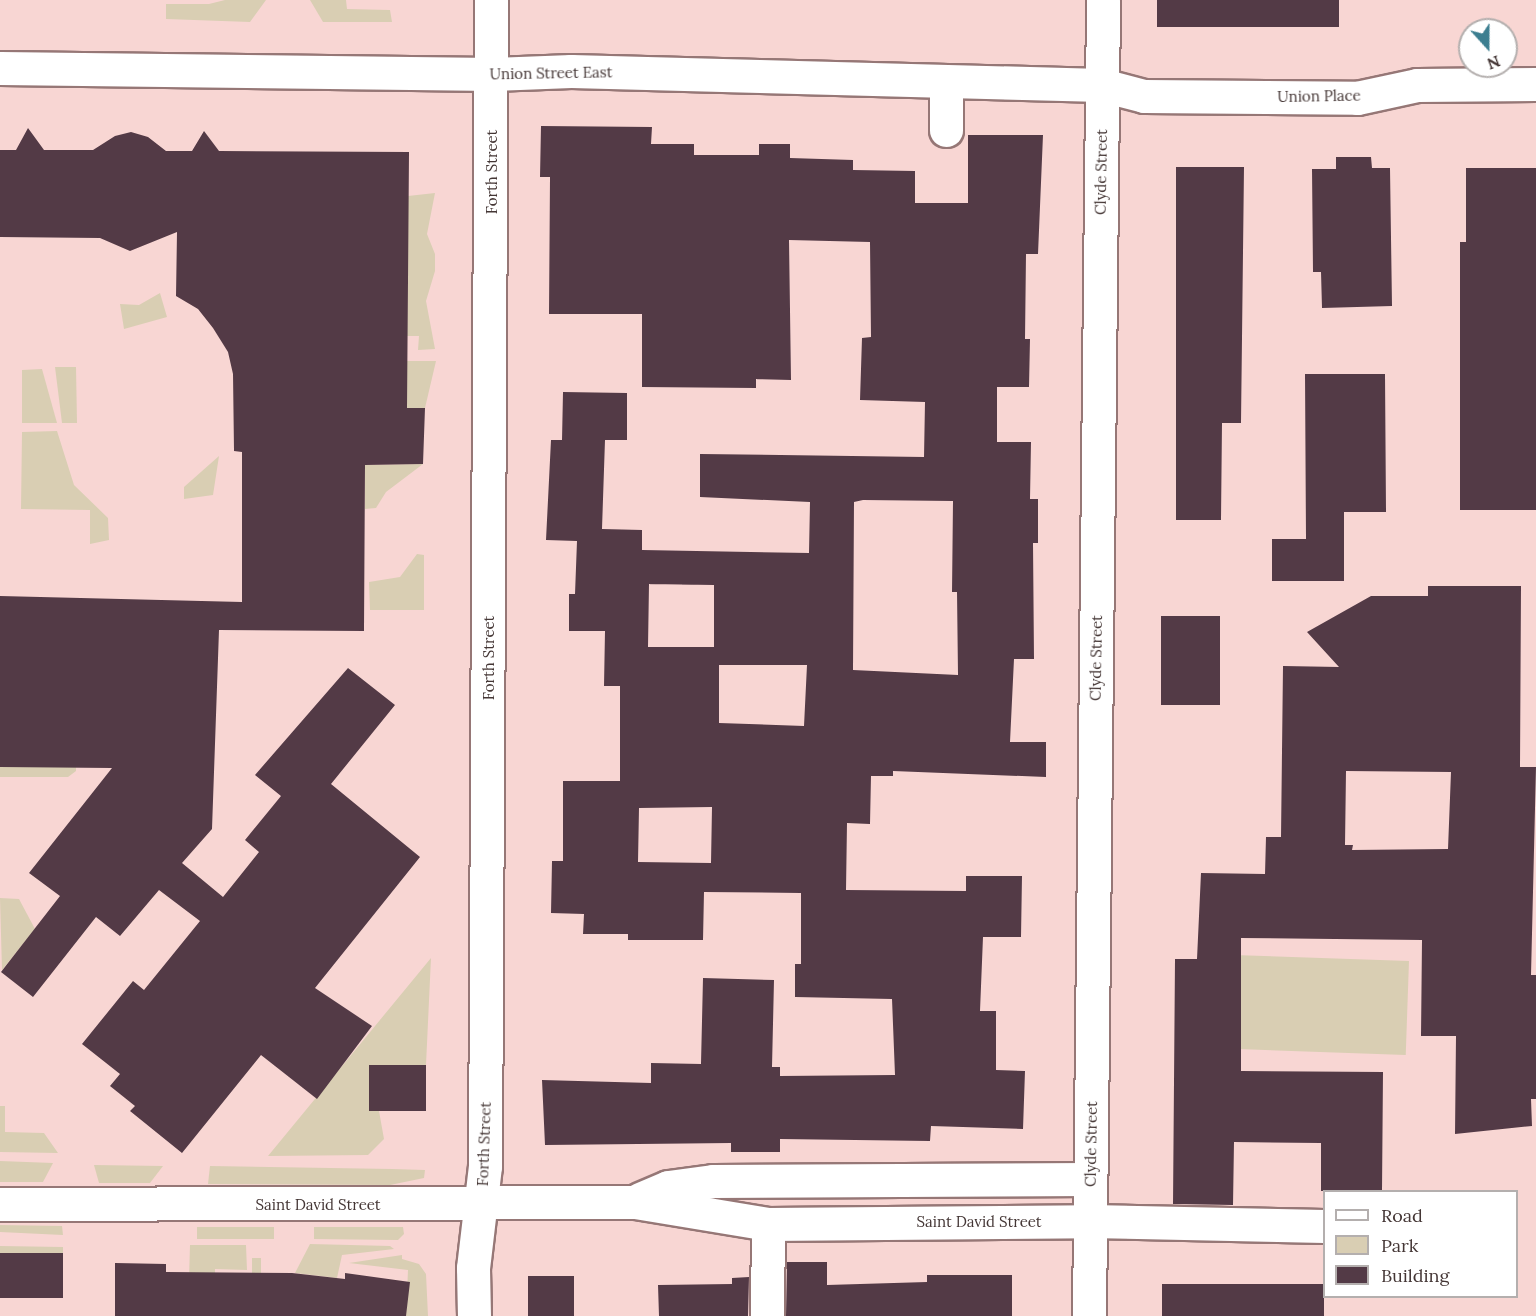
<!DOCTYPE html>
<html>
<head>
<meta charset="utf-8">
<style>
  body { margin:0 }
  #map { position:relative; width:1536px; height:1316px; overflow:hidden; background:#f8d6d3; font-family:Lora,serif }
  div>[style] { position:absolute }
  .green>* { inset:0; background:#d9ceb3; transform-origin:0 0 }
  .building>* { inset:0; background:#533a46; transform-origin:0 0 }
  .roads { filter:drop-shadow(2px 0 #967776) drop-shadow(-2px 0 #967776) drop-shadow(0 2px #967776) drop-shadow(0 -2px #967776) }
  .minor>* { height:33px; margin:-16.5px; padding:0 16.5px; transform-origin:16.5px; border-radius:16.5px; background:#fff }
  span { translate:-50% -50%; white-space:nowrap; text-align:center; line-height:1.15; -webkit-text-stroke:6px #fff; paint-order:stroke }
  .street-label { font-size:15px; color:#443635 }
  .legend { position:absolute; left:1323px; top:1190px; width:195px; height:108px; box-sizing:border-box; background:#fff; border:2px solid #b4afae; margin:0; padding:8px 10px; list-style:none; font-size:18px; color:#443635 }
  .legend li { display:flex; align-items:center; gap:12px; height:30px }
  .legend b { width:30px; border:2px solid #b4afae }
  .north { position:absolute; left:1458px; top:18px; width:60px; height:60px; box-sizing:border-box; background:#fff; border:2px solid #b4afae; border-radius:50%; rotate:159deg; font-size:16px; font-weight:700; line-height:24px; text-align:center; color:#443635 }
  .north::after { content:''; display:block; margin:auto; width:21px; height:27px; background:#3c7e90; clip-path:polygon(50% 0,100% 100%,50% 72%,0 100%) }
</style>
</head>
<body>
<div id="map">
  <div class="green">
    <div style="clip-path:polygon(225px 0,266px 0,250px 22px,166px 19px,166px 4px,209px 4px)"></div>
    <div style="clip-path:polygon(310px 0,346px 0,347px 9px,390px 10px,392px 22px,323px 22px)"></div>
    <div style="clip-path:polygon(435px 193px,427px 234px,435px 254px,435px 271px,426px 301px,435px 349px,418px 350px,419px 336px,407px 336px,408px 196px)"></div>
    <div style="clip-path:polygon(160px 293px,167px 317px,124px 329px,120px 304px,139px 305px)"></div>
    <div style="clip-path:polygon(407px 361px,436px 361px,425px 408px,407px 408px)"></div>
    <div style="clip-path:polygon(55px 367px,76px 367px,77px 423px,62px 423px)"></div>
    <div style="clip-path:polygon(42px 369px,57px 423px,22px 423px,22px 370px)"></div>
    <div style="clip-path:polygon(57px 431px,74px 485px,108px 518px,109px 540px,90px 544px,90px 510px,21px 509px,22px 432px)"></div>
    <div style="clip-path:polygon(219px 456px,213px 495px,184px 499px,184px 487px)"></div>
    <div style="clip-path:polygon(423px 464px,386px 492px,376px 508px,365px 509px,365px 465px)"></div>
    <div style="clip-path:polygon(417px 554px,424px 555px,424px 610px,370px 610px,369px 582px,400px 577px)"></div>
    <div style="clip-path:polygon(0 767px,76px 767px,76px 771px,68px 777px,0 777px)"></div>
    <div style="clip-path:polygon(0 898px,19px 899px,35px 929px,2px 970px)"></div>
    <div style="clip-path:polygon(431px 958px,426px 1065px,369px 1066px,370px 1110px,379px 1111px,384px 1139px,368px 1155px,268px 1156px)"></div>
    <div style="left:1409px;top:961px;width:94px;height:168px;rotate:92deg"></div>
    <div style="clip-path:polygon(0 1106px,5px 1106px,5px 1132px,44px 1133px,58px 1153px,0 1152px)"></div>
    <div style="clip-path:polygon(0 1161px,53px 1163px,43px 1182px,0 1182px)"></div>
    <div style="clip-path:polygon(94px 1165px,163px 1166px,150px 1183px,99px 1183px)"></div>
    <div style="clip-path:polygon(210px 1166px,392px 1169px,425px 1170px,424px 1178px,390px 1185px,208px 1184px)"></div>
    <div style="clip-path:polygon(0 1225px,62px 1226px,63px 1235px,0 1232px)"></div>
    <div style="left:197px;top:1227px;width:77px;height:12px"></div>
    <div style="clip-path:polygon(314px 1227px,403px 1227px,404px 1234px,398px 1240px,314px 1239px)"></div>
    <div style="clip-path:polygon(310px 1244px,390px 1246px,394px 1249px,342px 1255px,337px 1278px,295px 1273px)"></div>
    <div style="clip-path:polygon(190px 1245px,246px 1245px,247px 1270px,215px 1269px,215px 1273px,189px 1280px)"></div>
    <div style="clip-path:polygon(0 1246px,63px 1247px,63px 1253px,0 1253px)"></div>
    <div style="clip-path:polygon(402px 1255px,402px 1259px,419px 1264px,426px 1274px,428px 1316px,406px 1316px,408px 1270px,349px 1263px)"></div>
    <div style="left:252px;top:1258px;width:9px;height:58px"></div>
  </div>
  <div class="building">
    <div style="left:1157px;top:0;width:182px;height:27px"></div>
    <div style="clip-path:polygon(evenodd,541px 126px,652px 127px,651px 144px,694px 144px,694px 155px,759px 155px,759px 144px,790px 144px,790px 158px,853px 160px,853px 170px,915px 171px,915px 203px,968px 203px,968px 135px,1043px 135px,1038px 254px,1026px 254px,1025px 339px,1030px 339px,1029px 387px,997px 387px,997px 442px,1031px 442px,1030px 499px,1038px 499px,1038px 543px,1033px 543px,1034px 659px,1014px 659px,1010px 742px,1046px 742px,1046px 777px,893px 771px,893px 776px,871px 776px,870px 824px,847px 823px,846px 890px,966px 891px,966px 876px,1022px 876px,1021px 937px,983px 937px,980px 1011px,996px 1011px,996px 1070px,1025px 1071px,1023px 1129px,931px 1126px,930px 1141px,780px 1139px,780px 1152px,731px 1152px,731px 1143px,545px 1145px,542px 1080px,651px 1083px,651px 1063px,701px 1064px,703px 978px,774px 980px,772px 1067px,780px 1067px,780px 1076px,895px 1075px,892px 999px,795px 997px,795px 964px,801px 964px,801px 893px,704px 892px,703px 940px,628px 940px,628px 934px,583px 934px,584px 914px,551px 913px,552px 861px,563px 861px,563px 781px,620px 781px,620px 686px,604px 686px,605px 631px,569px 631px,569px 594px,575px 594px,577px 541px,546px 540px,551px 440px,562px 440px,563px 392px,627px 393px,627px 440px,605px 440px,602px 529px,642px 530px,642px 550px,809px 553px,810px 502px,700px 497px,700px 454px,924px 457px,925px 402px,860px 400px,862px 338px,871px 337px,870px 242px,789px 240px,791px 380px,756px 379px,756px 388px,642px 387px,642px 314px,549px 314px,550px 177px,540px 177px,541px 126px,863px 500px,953px 501px,952px 592px,957px 592px,958px 675px,853px 670px,854px 502px,863px 500px,541px 126px,649px 584px,714px 585px,714px 647px,648px 647px,649px 584px,541px 126px,719px 665px,807px 665px,804px 726px,719px 723px,719px 665px,541px 126px,712px 807px,711px 863px,638px 862px,639px 808px,712px 807px)"></div>
    <div style="clip-path:polygon(28px 128px,44px 150px,93px 150px,115px 136px,131px 132px,148px 137px,166px 151px,192px 151px,204px 131px,219px 151px,409px 152px,407px 408px,425px 408px,423px 464px,365px 465px,364px 631px,219px 630px,212px 829px,182px 863px,223px 897px,259px 852px,245px 840px,281px 796px,255px 775px,348px 668px,395px 705px,331px 784px,420px 857px,315px 988px,372px 1026px,317px 1099px,261px 1055px,182px 1153px,130px 1111px,135px 1106px,110px 1086px,120px 1074px,82px 1044px,133px 981px,144px 990px,200px 921px,159px 890px,120px 936px,96px 917px,33px 997px,1px 972px,60px 896px,29px 873px,112px 768px,0 767px,0 596px,242px 602px,242px 452px,234px 451px,233px 374px,228px 352px,213px 328px,198px 309px,176px 296px,177px 232px,130px 251px,100px 238px,0 237px,0 150px,16px 150px)"></div>
    <div style="clip-path:polygon(1336px 157px,1371px 157px,1372px 168px,1390px 168px,1392px 306px,1322px 308px,1321px 272px,1313px 272px,1312px 169px,1336px 169px)"></div>
    <div style="clip-path:polygon(1176px 167px,1244px 167px,1241px 423px,1222px 423px,1221px 520px,1176px 520px)"></div>
    <div style="clip-path:polygon(1466px 168px,1536px 168px,1536px 510px,1460px 510px,1460px 242px,1466px 242px)"></div>
    <div style="clip-path:polygon(1305px 374px,1385px 374px,1386px 512px,1344px 512px,1344px 581px,1272px 581px,1272px 539px,1306px 539px)"></div>
    <div style="clip-path:polygon(evenodd,1428px 586px,1521px 586px,1520px 767px,1536px 767px,1531px 975px,1536px 975px,1536px 1099px,1531px 1099px,1532px 1126px,1455px 1134px,1456px 1036px,1421px 1036px,1422px 940px,1241px 938px,1241px 1071px,1383px 1072px,1382px 1191px,1321px 1191px,1321px 1143px,1234px 1142px,1233px 1205px,1173px 1204px,1175px 959px,1197px 959px,1201px 873px,1265px 874px,1266px 837px,1281px 837px,1283px 666px,1339px 667px,1307px 632px,1371px 596px,1428px 596px,1428px 586px,1346px 771px,1451px 772px,1448px 849px,1352px 850px,1353px 845px,1345px 845px,1346px 771px)"></div>
    <div style="left:1161px;top:616px;width:59px;height:89px"></div>
    <div style="left:369px;top:1065px;width:57px;height:46px"></div>
    <div style="left:0;top:1253px;width:63px;height:45px"></div>
    <div style="clip-path:polygon(787px 1262px,827px 1262px,827px 1285px,927px 1282px,927px 1275px,1012px 1275px,1012px 1316px,786px 1316px)"></div>
    <div style="clip-path:polygon(115px 1263px,166px 1264px,166px 1272px,292px 1273px,345px 1279px,345px 1273px,410px 1282px,406px 1316px,115px 1316px)"></div>
    <div style="left:528px;top:1276px;width:46px;height:40px"></div>
    <div style="clip-path:polygon(749px 1277px,748px 1316px,659px 1316px,658px 1285px,732px 1284px,732px 1278px)"></div>
    <div style="left:1162px;top:1284px;width:162px;height:32px"></div>
  </div>
  <div class="roads">
    <div class="minor">
      <div style="left:0;top:68px;width:493px;rotate:0.7deg"></div>
      <div style="left:493px;top:74px;width:78px;rotate:-2.2deg"></div>
      <div style="left:571px;top:71px;width:531px;rotate:1.51deg"></div>
      <div style="left:1102px;top:85px;width:43px;rotate:14.7deg"></div>
      <div style="left:1144px;top:96px;width:213px;rotate:0.5deg"></div>
      <div style="left:1357px;top:98px;width:61px;rotate:-12.2deg"></div>
      <div style="left:1417px;top:85px;width:119px;rotate:-0.5deg"></div>
      <div style="left:946px;top:130px;width:47px;rotate:-90deg"></div>
      <div style="left:640px;top:1199px;width:30px;rotate:-23deg"></div>
      <div style="left:668px;top:1187px;width:45px;rotate:-7.6deg"></div>
      <div style="left:713px;top:1181px;width:377px;rotate:-0.3deg"></div>
      <div style="left:0;top:1204px;width:635px;rotate:-0.18deg"></div>
      <div style="left:635px;top:1202px;width:135px;rotate:9.4deg"></div>
      <div style="left:768px;top:1224px;width:322px;rotate:-0.5deg"></div>
      <div style="left:1090px;top:1221px;width:234px;rotate:1.2deg"></div>
      <div style="left:474px;top:1316px;width:48px;rotate:-91.2deg"></div>
      <div style="left:473px;top:1268px;width:103px;rotate:-83.3deg"></div>
      <div style="left:485px;top:1166px;width:1166px;rotate:-89.71deg"></div>
      <div style="left:767px;top:1316px;width:92px;rotate:-89.4deg"></div>
      <div style="left:1089px;top:1316px;width:1316px;rotate:-89.39deg"></div>
    </div>
  </div>
  <div class="street-label">
    <span style="left:551px;top:73px;rotate:-1deg">Union Street East</span>
    <span style="left:1319px;top:96px;rotate:-1deg">Union Place</span>
    <span style="left:492px;top:172px;rotate:-90deg">Forth Street</span>
    <span style="left:1101px;top:172px;rotate:-89deg">Clyde Street</span>
    <span style="left:489px;top:658px;rotate:-90deg">Forth Street</span>
    <span style="left:1096px;top:658px;rotate:-89deg">Clyde Street</span>
    <span style="left:484px;top:1144px;rotate:-88deg">Forth Street</span>
    <span style="left:1091px;top:1144px;rotate:-89deg">Clyde Street</span>
    <span style="left:318px;top:1205px">Saint David Street</span>
    <span style="left:979px;top:1222px">Saint David Street</span>
  </div>
  <ul class="legend">
  <li><b style="height:8px;background:#fff"></b>Road</li>
  <li><b style="height:16px;background:#d9ceb3"></b>Park</li>
  <li><b style="height:16px;background:#533a46"></b>Building</li>
  </ul>
  <div class="north">N</div>
</div>
</body>
</html>
